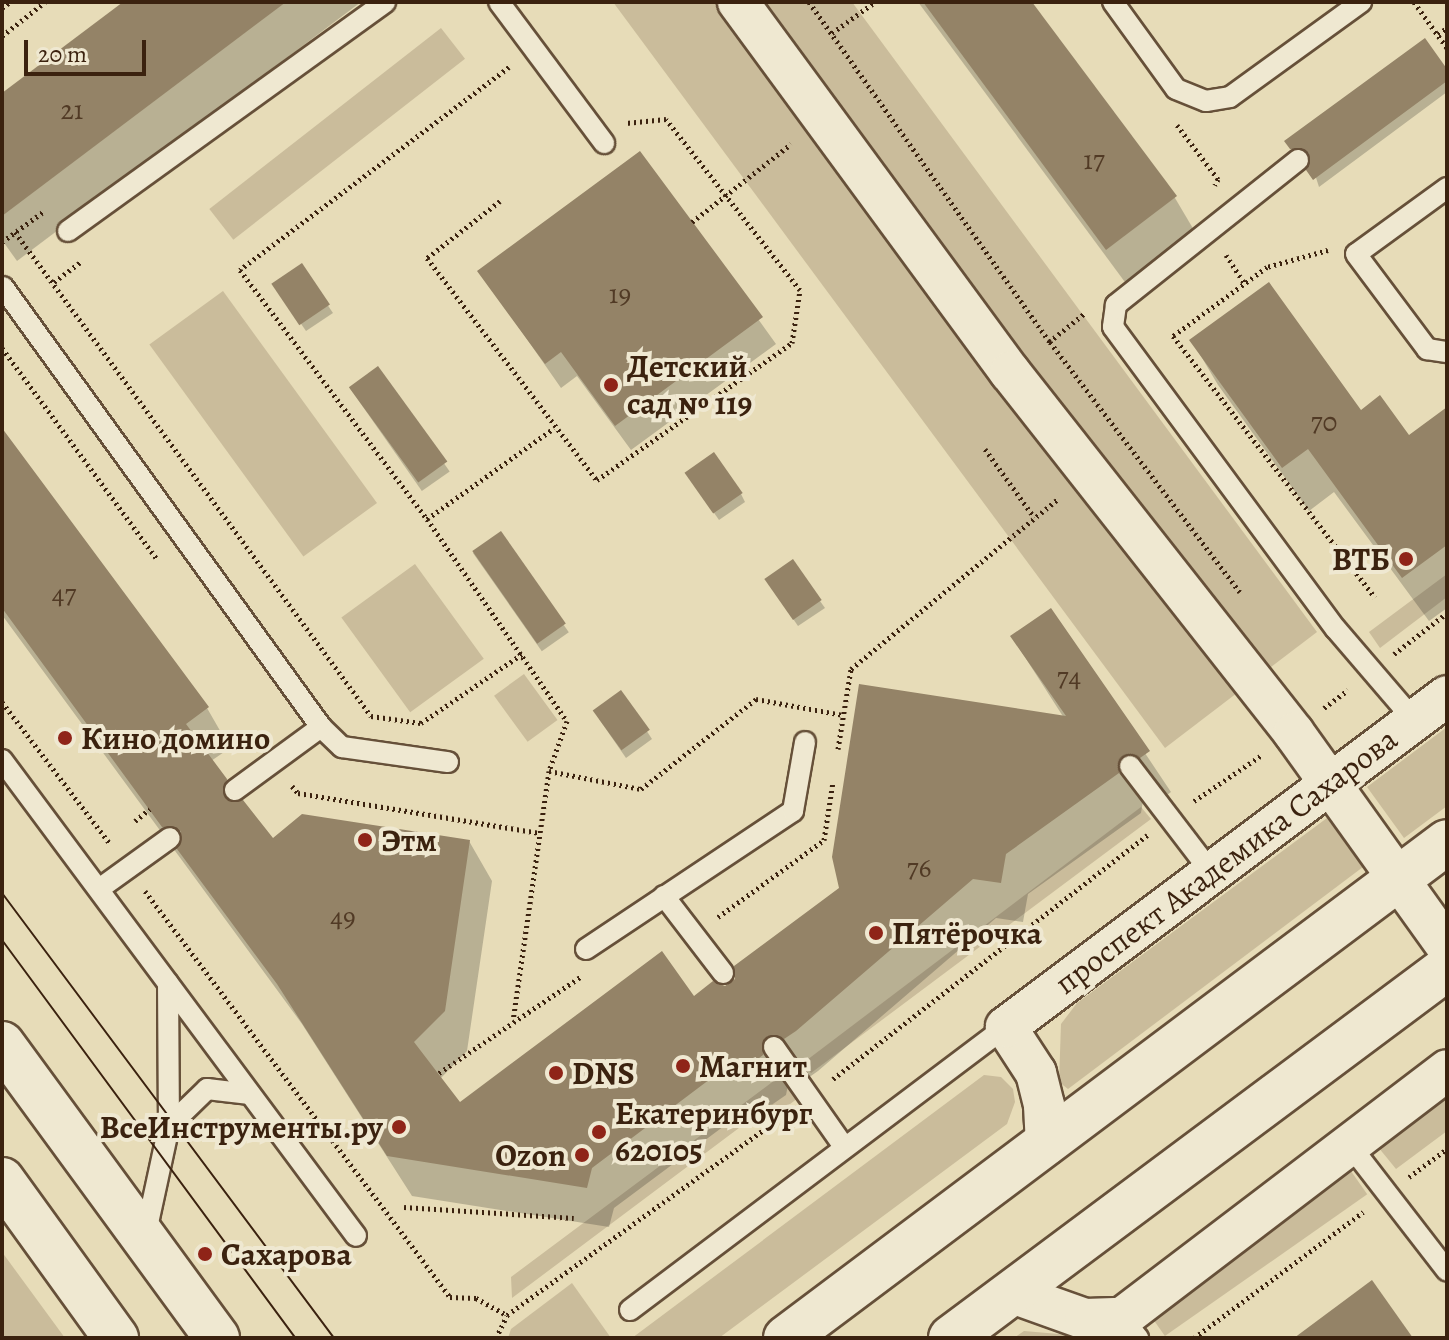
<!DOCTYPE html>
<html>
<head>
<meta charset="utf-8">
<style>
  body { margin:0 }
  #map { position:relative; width:1449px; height:1340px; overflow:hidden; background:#e7dcb8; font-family:Alegreya,serif }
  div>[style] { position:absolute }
  .green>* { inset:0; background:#cabc9b; transform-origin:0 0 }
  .shadow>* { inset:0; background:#0003; transform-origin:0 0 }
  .building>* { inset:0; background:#948367; transform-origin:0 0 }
  .path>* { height:5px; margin-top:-2.5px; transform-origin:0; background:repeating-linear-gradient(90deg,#3b220f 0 2px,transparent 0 6px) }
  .roads { filter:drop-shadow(2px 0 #665039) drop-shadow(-2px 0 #665039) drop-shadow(0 2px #665039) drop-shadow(0 -2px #665039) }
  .lane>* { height:20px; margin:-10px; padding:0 10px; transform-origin:10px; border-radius:10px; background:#efe8d1 }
  .street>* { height:40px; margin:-20px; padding:0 20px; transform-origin:20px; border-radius:20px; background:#efe8d1 }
  .secondary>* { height:44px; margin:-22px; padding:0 22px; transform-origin:22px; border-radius:22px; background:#efe8d1 }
  .tram>* { height:2px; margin:-1px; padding:0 1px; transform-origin:1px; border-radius:1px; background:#3b220f }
  .dots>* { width:22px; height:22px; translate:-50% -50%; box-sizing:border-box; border:4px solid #efe8d1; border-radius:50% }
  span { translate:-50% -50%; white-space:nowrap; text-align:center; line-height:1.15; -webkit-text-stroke:8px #efe8d1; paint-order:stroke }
  .number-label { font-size:28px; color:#513a25 }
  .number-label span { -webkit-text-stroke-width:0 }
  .poi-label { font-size:32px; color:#3b220f; font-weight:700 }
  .left { translate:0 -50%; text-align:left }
  .right { translate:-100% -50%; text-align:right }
  .street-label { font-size:32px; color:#3b220f }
  .frame { position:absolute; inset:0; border:4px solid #3b220f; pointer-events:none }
  .scale { position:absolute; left:24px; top:40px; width:122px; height:36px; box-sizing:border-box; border:4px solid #3b220f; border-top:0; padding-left:10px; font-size:24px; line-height:28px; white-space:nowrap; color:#3b220f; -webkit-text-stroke:6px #efe8d1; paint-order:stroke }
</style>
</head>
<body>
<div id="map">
  <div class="green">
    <div style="clip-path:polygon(613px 2px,852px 2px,1317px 632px,1165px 748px)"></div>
    <div style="left:441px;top:28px;width:39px;height:294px;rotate:52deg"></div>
    <div style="left:223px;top:291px;width:262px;height:91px;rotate:54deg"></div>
    <div style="left:415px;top:564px;width:117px;height:91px;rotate:54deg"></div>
    <div style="clip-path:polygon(1447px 574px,1447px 597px,1380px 648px,1369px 632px)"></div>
    <div style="left:524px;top:674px;width:57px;height:37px;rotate:54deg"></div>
    <div style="clip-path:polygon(1447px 727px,1447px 806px,1404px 838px,1367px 787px)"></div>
    <div style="clip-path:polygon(1141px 807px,1151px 819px,811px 1073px,803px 1063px)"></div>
    <div style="clip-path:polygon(1327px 818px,1363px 867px,1068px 1089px,1059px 1082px,1061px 1024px,1077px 1003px)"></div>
    <div style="clip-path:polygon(783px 1074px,798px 1098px,781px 1111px,771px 1104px,512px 1298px,511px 1277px)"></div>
    <div style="clip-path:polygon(984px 1075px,1001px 1077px,1013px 1089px,1015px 1102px,1007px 1124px,719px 1338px,632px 1338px)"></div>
    <div style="clip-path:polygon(1447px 1089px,1447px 1131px,1396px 1169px,1374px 1142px)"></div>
    <div style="left:1346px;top:1164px;width:37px;height:247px;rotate:55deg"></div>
    <div style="clip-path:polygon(2px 1252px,65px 1338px,2px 1338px)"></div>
    <div style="clip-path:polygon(572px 1283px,611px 1338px,508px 1338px,511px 1329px)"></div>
    <div style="clip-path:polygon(1024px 1331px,1082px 1336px,1115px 1338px,1014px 1338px)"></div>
  </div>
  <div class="shadow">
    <div style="clip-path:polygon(127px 2px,361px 2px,17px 261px,2px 240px,2px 95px)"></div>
    <div style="clip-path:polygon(918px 2px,1030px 2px,1175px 198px,1201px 242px,1133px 293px)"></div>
    <div style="clip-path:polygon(1447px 73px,1447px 92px,1319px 187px,1310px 159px,1297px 157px,1292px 149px)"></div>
    <div style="clip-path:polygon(639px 153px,776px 344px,631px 450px,577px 376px,561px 388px,480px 272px)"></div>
    <div style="clip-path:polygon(301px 266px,333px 313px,306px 331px,279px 292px)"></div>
    <div style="clip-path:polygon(1192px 341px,1408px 437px,1447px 409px,1447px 608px,1429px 621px,1334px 492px,1309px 511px,1218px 385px)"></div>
    <div style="left:378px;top:369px;width:125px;height:34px;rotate:55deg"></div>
    <div style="clip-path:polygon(2px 431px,207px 708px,230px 748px,211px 761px,272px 841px,469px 841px,492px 881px,467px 1051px,440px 1079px,460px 1105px,726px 988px,1064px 718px,1012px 637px,1050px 611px,1171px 792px,1164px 797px,1144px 795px,1141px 813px,1028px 894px,1023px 922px,996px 918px,818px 1071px,808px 1078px,790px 1075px,786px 1095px,770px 1106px,763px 1097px,614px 1208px,609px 1227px,412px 1196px,302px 1024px,2px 615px)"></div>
    <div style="clip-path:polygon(692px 481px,741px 494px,745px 502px,719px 520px)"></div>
    <div style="left:500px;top:534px;width:120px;height:33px;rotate:55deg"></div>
    <div style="clip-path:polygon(771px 587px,820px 601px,825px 608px,798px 626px)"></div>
    <div style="clip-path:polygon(621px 692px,652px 739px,626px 758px,599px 719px)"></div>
  </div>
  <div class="building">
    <div style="clip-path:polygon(123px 2px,286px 2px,2px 216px,2px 93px)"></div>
    <div style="clip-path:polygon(923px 2px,1032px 2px,1177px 196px,1106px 250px)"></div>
    <div style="clip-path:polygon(1425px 38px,1447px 69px,1447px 81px,1313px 180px,1306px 170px,1309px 153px,1290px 149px,1284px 141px)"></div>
    <div style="clip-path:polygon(640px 151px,763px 317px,615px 426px,561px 352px,545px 364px,477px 271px)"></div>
    <div style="left:302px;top:263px;width:50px;height:37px;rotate:56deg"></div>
    <div style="clip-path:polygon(1269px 282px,1361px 410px,1380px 395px,1409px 435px,1447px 407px,1447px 545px,1402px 578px,1308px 449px,1282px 468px,1189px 340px)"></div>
    <div style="left:378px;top:366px;width:118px;height:36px;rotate:54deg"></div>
    <div style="clip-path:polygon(2px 428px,209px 707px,186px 724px,227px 779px,225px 798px,243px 800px,273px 838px,302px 814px,470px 840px,445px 1011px,414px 1042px,460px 1102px,662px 951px,694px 996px,713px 981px,725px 986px,735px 979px,734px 966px,839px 888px,832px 857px,859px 684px,1066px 716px,1010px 636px,1051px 608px,1150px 751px,1140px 758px,1122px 756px,1119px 773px,1006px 854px,1001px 883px,973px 879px,796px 1031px,784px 1039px,767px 1036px,763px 1055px,746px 1068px,738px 1058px,592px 1168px,587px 1188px,387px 1156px,277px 984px,177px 849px,181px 831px,162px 827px,2px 608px)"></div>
    <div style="left:714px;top:452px;width:50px;height:36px;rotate:55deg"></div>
    <div style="left:501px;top:531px;width:113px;height:35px;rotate:55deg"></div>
    <div style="left:793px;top:559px;width:50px;height:35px;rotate:55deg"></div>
    <div style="left:621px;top:690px;width:49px;height:35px;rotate:54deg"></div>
    <div style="clip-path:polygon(1372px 1280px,1413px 1338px,1294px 1338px)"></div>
  </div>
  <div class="path">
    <div style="left:809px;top:2px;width:417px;rotate:54.7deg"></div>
    <div style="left:1050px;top:342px;width:314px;rotate:52.8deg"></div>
    <div style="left:1414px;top:2px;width:57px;rotate:54.3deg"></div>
    <div style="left:2px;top:8px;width:10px;rotate:-37deg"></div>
    <div style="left:832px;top:33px;width:53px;rotate:-35.8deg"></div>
    <div style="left:1438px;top:34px;width:11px;rotate:-34deg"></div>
    <div style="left:2px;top:36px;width:55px;rotate:-38.3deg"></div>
    <div style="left:509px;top:67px;width:337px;rotate:143deg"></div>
    <div style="left:240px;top:270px;width:311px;rotate:53.1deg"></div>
    <div style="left:427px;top:519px;width:246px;rotate:55.3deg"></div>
    <div style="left:567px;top:721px;width:53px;rotate:109.8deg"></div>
    <div style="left:549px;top:771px;width:252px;rotate:98.2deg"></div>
    <div style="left:1177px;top:125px;width:68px;rotate:52.8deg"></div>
    <div style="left:1218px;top:179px;width:7px;rotate:117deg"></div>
    <div style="left:500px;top:201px;width:93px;rotate:142deg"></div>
    <div style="left:427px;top:258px;width:280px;rotate:52.6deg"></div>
    <div style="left:597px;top:480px;width:238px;rotate:-35.1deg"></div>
    <div style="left:792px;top:343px;width:54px;rotate:-81.4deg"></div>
    <div style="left:800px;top:290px;width:217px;rotate:-128.1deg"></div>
    <div style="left:666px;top:119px;width:40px;rotate:174.3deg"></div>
    <div style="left:692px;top:222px;width:126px;rotate:-38.2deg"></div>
    <div style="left:15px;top:232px;width:601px;rotate:53.66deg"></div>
    <div style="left:371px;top:716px;width:50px;rotate:8deg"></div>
    <div style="left:421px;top:723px;width:122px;rotate:-34.3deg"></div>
    <div style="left:2px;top:242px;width:51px;rotate:-36.2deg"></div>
    <div style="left:1328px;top:250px;width:63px;rotate:164.4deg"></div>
    <div style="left:1267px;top:267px;width:117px;rotate:143.7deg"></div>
    <div style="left:1173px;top:336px;width:330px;rotate:52.3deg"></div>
    <div style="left:1226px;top:255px;width:33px;rotate:57deg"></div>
    <div style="left:54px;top:282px;width:35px;rotate:-37deg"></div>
    <div style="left:1049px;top:342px;width:46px;rotate:-38.9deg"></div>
    <div style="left:2px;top:348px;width:262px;rotate:53.7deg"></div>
    <div style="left:985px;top:449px;width:84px;rotate:54.2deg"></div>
    <div style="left:427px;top:519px;width:156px;rotate:-35.6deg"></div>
    <div style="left:1394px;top:654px;width:67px;rotate:-37.7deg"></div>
    <div style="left:2px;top:702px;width:178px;rotate:52.7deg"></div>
    <div style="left:1324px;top:708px;width:30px;rotate:-37deg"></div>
    <div style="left:838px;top:749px;width:81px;rotate:-80.8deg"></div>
    <div style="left:851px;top:669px;width:269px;rotate:-39.4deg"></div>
    <div style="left:549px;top:771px;width:94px;rotate:11.1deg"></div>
    <div style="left:641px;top:789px;width:146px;rotate:-38deg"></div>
    <div style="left:756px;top:699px;width:88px;rotate:10.4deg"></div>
    <div style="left:292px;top:786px;width:9px;rotate:49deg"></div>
    <div style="left:298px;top:793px;width:245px;rotate:9.4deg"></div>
    <div style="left:1194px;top:801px;width:82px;rotate:-34.1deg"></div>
    <div style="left:135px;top:821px;width:19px;rotate:-39deg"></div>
    <div style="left:145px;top:891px;width:508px;rotate:53.08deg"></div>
    <div style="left:450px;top:1297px;width:26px;rotate:2deg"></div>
    <div style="left:476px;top:1298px;width:35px;rotate:29deg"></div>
    <div style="left:718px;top:917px;width:131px;rotate:-36deg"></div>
    <div style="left:824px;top:840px;width:59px;rotate:-81.2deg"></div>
    <div style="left:439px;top:1073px;width:171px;rotate:-34.2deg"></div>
    <div style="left:833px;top:1079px;width:398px;rotate:-37.8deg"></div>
    <div style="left:351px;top:1139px;width:19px;rotate:-36deg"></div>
    <div style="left:1409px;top:1177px;width:47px;rotate:-36.4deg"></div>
    <div style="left:404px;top:1207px;width:170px;rotate:3.7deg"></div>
    <div style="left:496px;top:1338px;width:25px;rotate:-64deg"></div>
    <div style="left:507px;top:1315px;width:344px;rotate:-35.8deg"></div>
    <div style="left:1194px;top:1338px;width:211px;rotate:-36.7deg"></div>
  </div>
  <div class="roads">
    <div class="lane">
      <div style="left:499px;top:2px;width:176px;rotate:53.3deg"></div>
      <div style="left:1113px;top:2px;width:107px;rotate:54.1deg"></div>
      <div style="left:1176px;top:89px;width:32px;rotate:22deg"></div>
      <div style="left:1206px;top:101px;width:24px;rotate:-9deg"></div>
      <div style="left:1230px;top:97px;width:162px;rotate:-35.9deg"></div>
      <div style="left:1298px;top:160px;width:233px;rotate:141.5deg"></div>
      <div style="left:1116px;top:305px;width:22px;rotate:98deg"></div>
      <div style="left:1113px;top:327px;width:375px;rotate:53.6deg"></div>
      <div style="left:1336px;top:629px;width:120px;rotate:49.4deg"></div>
      <div style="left:1447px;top:188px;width:112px;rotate:144deg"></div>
      <div style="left:1356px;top:254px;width:119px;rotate:53.2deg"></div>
      <div style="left:1427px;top:349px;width:20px;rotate:9deg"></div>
      <div style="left:68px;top:231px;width:391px;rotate:-35.8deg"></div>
      <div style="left:3px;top:287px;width:543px;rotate:54.14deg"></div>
      <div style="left:321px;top:727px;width:29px;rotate:44deg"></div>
      <div style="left:342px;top:747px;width:107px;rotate:8.1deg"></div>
      <div style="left:2px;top:760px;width:593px;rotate:53.36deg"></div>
      <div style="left:1130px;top:766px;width:133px;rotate:52.6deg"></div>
      <div style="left:235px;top:790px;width:107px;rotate:-36.2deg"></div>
      <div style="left:99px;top:889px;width:87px;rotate:-35.7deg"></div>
      <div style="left:664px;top:896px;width:97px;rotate:52.5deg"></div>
      <div style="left:586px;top:949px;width:249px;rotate:-33.7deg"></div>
      <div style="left:793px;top:811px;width:70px;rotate:-80.1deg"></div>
      <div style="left:774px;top:1047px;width:123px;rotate:54.9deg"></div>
      <div style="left:169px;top:1126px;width:53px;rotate:-44.2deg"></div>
      <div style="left:207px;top:1089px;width:43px;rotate:6.6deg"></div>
      <div style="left:1349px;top:1144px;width:160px;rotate:52.3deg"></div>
      <div style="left:145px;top:1237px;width:114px;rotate:-77.8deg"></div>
      <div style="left:169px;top:1126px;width:143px;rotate:-90.4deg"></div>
      <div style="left:630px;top:1310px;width:471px;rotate:-37deg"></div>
      <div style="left:1122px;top:1318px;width:26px;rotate:51deg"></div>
    </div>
    <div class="street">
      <div style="left:738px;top:2px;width:459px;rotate:53.7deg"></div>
      <div style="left:1010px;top:372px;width:459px;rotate:51.8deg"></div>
      <div style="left:1294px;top:733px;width:263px;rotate:54.4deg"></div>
      <div style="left:1046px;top:1145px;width:40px;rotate:-92.9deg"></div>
      <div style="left:1044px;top:1105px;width:33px;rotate:-104deg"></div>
      <div style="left:1036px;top:1073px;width:55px;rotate:-123.1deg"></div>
      <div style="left:1006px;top:1027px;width:551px;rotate:-36.89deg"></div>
      <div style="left:1012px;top:1293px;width:77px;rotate:19.6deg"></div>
      <div style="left:1085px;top:1319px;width:37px;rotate:-2deg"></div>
      <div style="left:1122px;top:1318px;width:409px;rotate:-37.3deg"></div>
    </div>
    <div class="secondary">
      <div style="left:2px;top:1044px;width:364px;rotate:53.8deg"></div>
      <div style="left:2px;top:1180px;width:195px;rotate:54.2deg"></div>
      <div style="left:786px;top:1338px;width:826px;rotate:-36.88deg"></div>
      <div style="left:951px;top:1338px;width:619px;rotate:-36.72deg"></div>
    </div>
  </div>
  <div class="tram">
    <div style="left:2px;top:893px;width:555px;rotate:53.27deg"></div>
    <div style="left:2px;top:940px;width:494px;rotate:53.6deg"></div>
  </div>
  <div class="dots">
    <div style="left:611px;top:385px;background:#8f2418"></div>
    <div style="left:1406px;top:559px;background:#8f2418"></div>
    <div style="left:65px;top:738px;background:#8f2418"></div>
    <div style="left:365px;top:840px;background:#8f2418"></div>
    <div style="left:876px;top:933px;background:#8f2418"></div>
    <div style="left:683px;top:1066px;background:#8f2418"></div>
    <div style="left:556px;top:1073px;background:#8f2418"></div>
    <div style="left:399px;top:1127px;background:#8f2418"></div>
    <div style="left:599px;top:1132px;background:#8f2418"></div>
    <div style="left:582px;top:1155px;background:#8f2418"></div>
    <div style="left:205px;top:1254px;background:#8f2418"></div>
  </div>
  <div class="number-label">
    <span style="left:72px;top:110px">21</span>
    <span style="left:1094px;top:160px">17</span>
    <span style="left:620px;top:294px">19</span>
    <span style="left:1324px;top:422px">70</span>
    <span style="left:64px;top:594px">47</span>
    <span style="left:1069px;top:677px">74</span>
    <span style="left:919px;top:868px">76</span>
    <span style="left:343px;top:917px">49</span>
  </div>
  <div class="poi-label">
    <span class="left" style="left:627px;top:385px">Детский<br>сад № 119</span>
    <span class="right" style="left:1390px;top:559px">ВТБ</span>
    <span class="left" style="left:81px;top:738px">Кино домино</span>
    <span class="left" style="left:381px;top:840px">Этм</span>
    <span class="left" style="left:892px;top:933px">Пятёрочка</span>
    <span class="left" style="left:699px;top:1066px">Магнит</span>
    <span class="left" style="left:572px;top:1073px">DNS</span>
    <span class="left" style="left:615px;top:1132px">Екатеринбург<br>620105</span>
    <span class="right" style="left:383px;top:1127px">ВсеИнструменты.ру</span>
    <span class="right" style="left:566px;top:1155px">Ozon</span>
    <span class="left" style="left:221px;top:1254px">Сахарова</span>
  </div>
  <div class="street-label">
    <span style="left:1226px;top:861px;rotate:-37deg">проспект Академика Сахарова</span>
  </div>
  <div class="frame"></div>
  <div class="scale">20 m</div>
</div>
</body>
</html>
